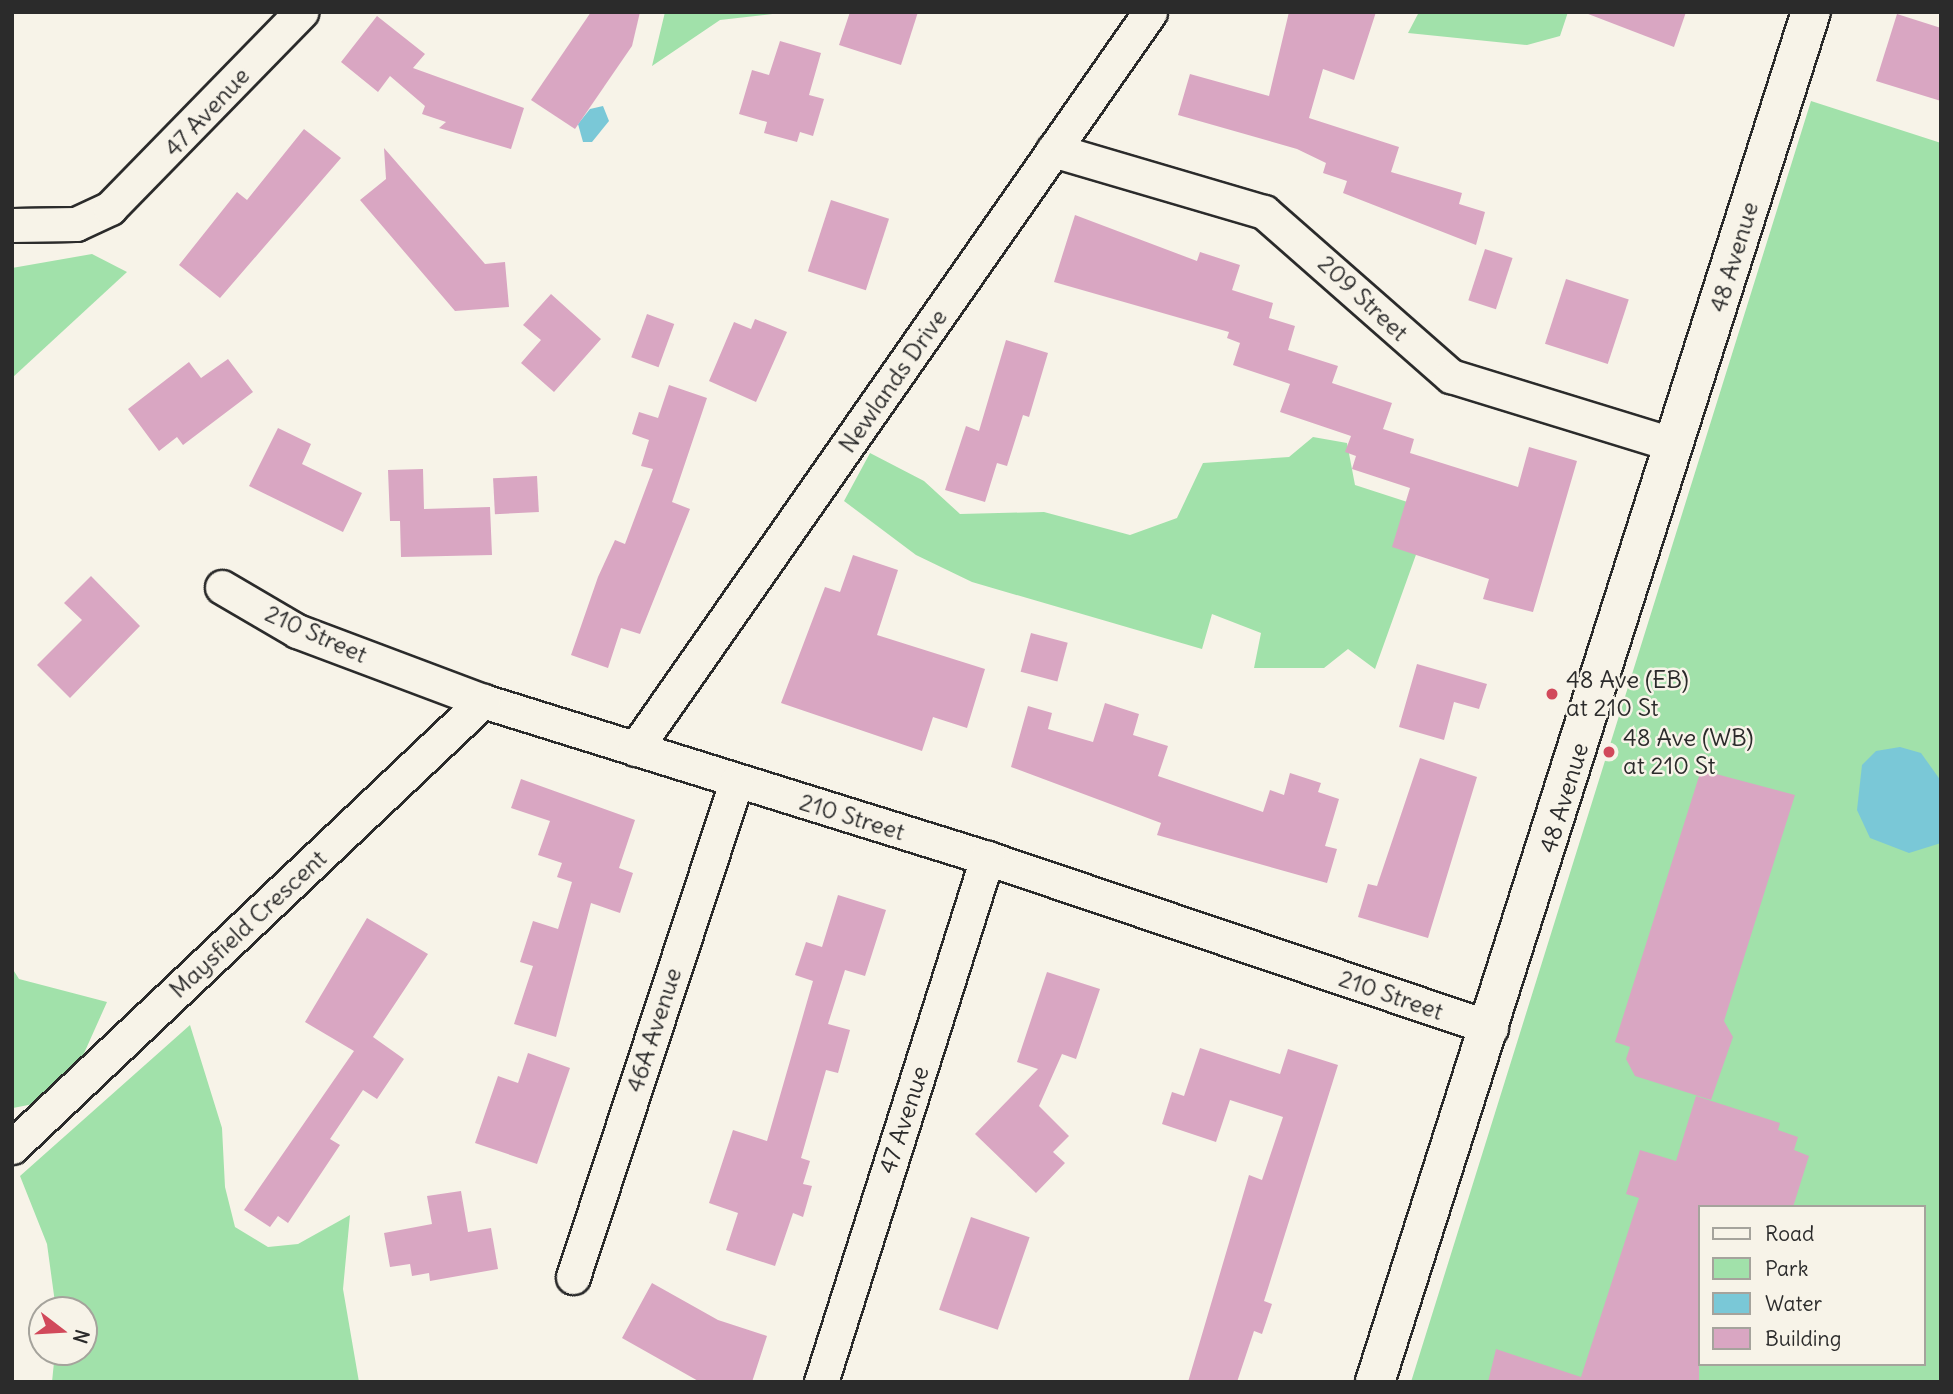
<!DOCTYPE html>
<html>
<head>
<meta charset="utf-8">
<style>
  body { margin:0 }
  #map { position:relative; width:1953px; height:1394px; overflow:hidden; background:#f7f3e8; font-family:Delius,sans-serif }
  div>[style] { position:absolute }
  .green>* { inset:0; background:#a1e1aa }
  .water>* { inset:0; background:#7ac8d7 }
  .building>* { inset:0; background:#d9a6c2; transform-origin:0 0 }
  .roads { filter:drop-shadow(2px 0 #2b2b2b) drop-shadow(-2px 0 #2b2b2b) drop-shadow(0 2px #2b2b2b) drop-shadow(0 -2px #2b2b2b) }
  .minor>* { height:33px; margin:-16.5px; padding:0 16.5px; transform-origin:16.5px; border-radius:16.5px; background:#f7f3e8 }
  .secondary>* { height:38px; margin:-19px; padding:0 19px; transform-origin:19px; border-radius:19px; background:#f7f3e8 }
  .dots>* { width:19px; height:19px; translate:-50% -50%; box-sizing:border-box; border:4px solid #f7f3e8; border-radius:50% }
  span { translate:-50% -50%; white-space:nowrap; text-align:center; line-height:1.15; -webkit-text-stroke:5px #f7f3e8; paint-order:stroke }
  .street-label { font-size:24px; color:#2b2b2b }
  .poi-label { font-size:24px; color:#2b2b2b }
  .left { translate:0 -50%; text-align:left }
  .frame { position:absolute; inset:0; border:14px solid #2b2b2b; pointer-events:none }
  .legend { position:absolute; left:1698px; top:1205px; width:228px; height:161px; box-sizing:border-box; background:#f7f3e8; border:2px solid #a5a39c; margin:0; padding:9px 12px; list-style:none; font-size:21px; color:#2b2b2b }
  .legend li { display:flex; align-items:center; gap:14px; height:35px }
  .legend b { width:35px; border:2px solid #a5a39c }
  .north { position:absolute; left:28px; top:1296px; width:70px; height:70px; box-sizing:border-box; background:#f7f3e8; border:2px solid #a5a39c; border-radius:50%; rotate:107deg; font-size:19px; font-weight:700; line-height:28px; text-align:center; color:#2b2b2b }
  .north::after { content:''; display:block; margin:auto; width:24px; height:32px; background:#d1495b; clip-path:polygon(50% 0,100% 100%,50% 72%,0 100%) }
</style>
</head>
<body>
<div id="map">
  <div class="green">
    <div style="clip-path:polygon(665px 12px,789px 12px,720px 20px,652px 66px)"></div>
    <div style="clip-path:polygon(1419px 12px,1568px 12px,1560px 36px,1527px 45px,1408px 33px)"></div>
    <div style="clip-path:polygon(evenodd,1811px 101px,1941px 143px,1941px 1382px,1411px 1382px,1811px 101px,1699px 1207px,1923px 1207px,1923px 1364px,1699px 1364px,1699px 1207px)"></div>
    <div style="clip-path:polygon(92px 254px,127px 272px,12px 378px,12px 268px)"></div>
    <div style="clip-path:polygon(1313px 437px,1347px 443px,1355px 485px,1432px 510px,1375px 669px,1348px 649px,1324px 668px,1254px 668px,1261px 633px,1212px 614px,1202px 649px,972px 582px,916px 555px,844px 501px,870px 453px,924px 481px,960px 514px,1044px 512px,1130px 535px,1177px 518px,1203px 463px,1289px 457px)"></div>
    <div style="clip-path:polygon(12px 968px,19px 979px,107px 1002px,64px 1098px,13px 1108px)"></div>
    <div style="clip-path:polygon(190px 1025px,222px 1128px,225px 1187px,235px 1227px,268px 1247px,298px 1244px,350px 1215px,343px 1289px,359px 1382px,52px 1382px,55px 1352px,84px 1352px,84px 1310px,56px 1310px,47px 1244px,20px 1176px)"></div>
  </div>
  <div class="water">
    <div style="clip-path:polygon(603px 106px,609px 121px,592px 142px,583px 142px,578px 124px,590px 109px)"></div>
    <div style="clip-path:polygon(1900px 747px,1921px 753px,1941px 781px,1941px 843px,1909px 853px,1870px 838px,1857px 810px,1862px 765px,1876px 751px)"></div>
  </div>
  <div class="building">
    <div style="clip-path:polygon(591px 12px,640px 12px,632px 46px,575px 129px,531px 100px)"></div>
    <div style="clip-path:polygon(850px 12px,918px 12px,901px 65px,839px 45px)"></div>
    <div style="clip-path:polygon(1289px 12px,1376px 12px,1354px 80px,1323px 69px,1309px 118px,1399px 147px,1391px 172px,1462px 193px,1459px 204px,1485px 212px,1476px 245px,1343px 193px,1347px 181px,1323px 173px,1326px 163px,1297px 149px,1178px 115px,1190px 74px,1269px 96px)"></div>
    <div style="clip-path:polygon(1583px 12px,1686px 12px,1674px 47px)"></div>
    <div style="clip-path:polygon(1897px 14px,1941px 28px,1941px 101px,1876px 81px)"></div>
    <div style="clip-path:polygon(377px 16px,425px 54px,413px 68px,524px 108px,511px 149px,439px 128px,446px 122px,422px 114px,425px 106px,390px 76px,378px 92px,341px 62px)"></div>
    <div style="clip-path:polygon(780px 41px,821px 53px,809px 95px,824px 99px,813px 136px,800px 132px,797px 142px,764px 133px,767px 122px,739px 114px,752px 70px,769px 75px)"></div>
    <div style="clip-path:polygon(304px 129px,341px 158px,220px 298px,179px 265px,237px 192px,247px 200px)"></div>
    <div style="clip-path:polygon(384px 148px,485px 264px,505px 262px,509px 307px,455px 311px,360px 200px,386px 179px)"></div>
    <div style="left:831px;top:200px;width:61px;height:75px;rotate:18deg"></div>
    <div style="clip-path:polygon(1075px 215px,1197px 261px,1200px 252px,1240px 265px,1232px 290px,1273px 303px,1269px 318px,1295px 326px,1288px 350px,1338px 366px,1332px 383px,1392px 403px,1383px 429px,1414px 439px,1410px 453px,1518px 487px,1529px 447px,1577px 461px,1533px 612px,1483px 599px,1489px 579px,1392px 547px,1410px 488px,1352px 469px,1356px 456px,1345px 452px,1351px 436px,1280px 412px,1290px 384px,1233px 365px,1240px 343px,1227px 338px,1229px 332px,1054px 282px)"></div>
    <div style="left:1485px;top:249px;width:29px;height:54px;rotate:18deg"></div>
    <div style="left:1566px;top:279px;width:66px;height:68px;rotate:18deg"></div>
    <div style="clip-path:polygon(551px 294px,601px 339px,554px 392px,521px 363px,541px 340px,523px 325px)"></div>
    <div style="left:647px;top:314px;width:29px;height:46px;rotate:20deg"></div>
    <div style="clip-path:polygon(755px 319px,787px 332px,756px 402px,709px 381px,734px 322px,751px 329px)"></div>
    <div style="clip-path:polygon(1006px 340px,1048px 353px,1029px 417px,1023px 415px,1007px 466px,997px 463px,985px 502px,945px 490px,966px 426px,979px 431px)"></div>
    <div style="clip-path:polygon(228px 359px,253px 392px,183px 445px,177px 437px,159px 451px,128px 409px,189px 362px,201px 378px)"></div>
    <div style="clip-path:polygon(669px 385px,707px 398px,672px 502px,690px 509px,640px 634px,621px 628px,608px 668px,571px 655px,598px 577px,615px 540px,625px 544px,653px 469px,641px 466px,649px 440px,632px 434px,639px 412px,658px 418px)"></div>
    <div style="clip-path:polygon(278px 428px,311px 444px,302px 464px,362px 493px,343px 532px,249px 486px)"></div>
    <div style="clip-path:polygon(423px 469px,424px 509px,490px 507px,492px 555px,401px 557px,400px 521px,390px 521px,388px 470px)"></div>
    <div style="left:537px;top:476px;width:36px;height:44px;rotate:87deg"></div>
    <div style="clip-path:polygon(853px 555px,898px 570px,877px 635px,985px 669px,967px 728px,933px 717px,922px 751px,781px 703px,825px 587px,840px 592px)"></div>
    <div style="clip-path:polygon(91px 576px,140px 626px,70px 698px,37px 665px,82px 620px,64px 603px)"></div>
    <div style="left:1031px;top:633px;width:38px;height:40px;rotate:15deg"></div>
    <div style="clip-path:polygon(1417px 664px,1487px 684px,1479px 709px,1454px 702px,1444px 740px,1399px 727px)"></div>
    <div style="clip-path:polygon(1105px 703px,1139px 714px,1133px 735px,1168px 746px,1158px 776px,1263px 812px,1270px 790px,1284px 795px,1290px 773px,1321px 783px,1318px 792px,1339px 799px,1325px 846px,1337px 849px,1327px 883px,1157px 835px,1161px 823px,1011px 767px,1028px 706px,1052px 713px,1048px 729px,1093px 742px)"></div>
    <div style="clip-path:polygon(1420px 758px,1477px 777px,1428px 938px,1358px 917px,1368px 884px,1377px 886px)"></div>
    <div style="clip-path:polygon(1701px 770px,1795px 795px,1724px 1021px,1733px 1037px,1711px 1100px,1635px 1076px,1626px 1059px,1630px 1047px,1615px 1042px)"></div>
    <div style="clip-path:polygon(521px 779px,635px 820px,619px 868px,633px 873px,620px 913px,591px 903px,556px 1037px,514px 1024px,533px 966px,520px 962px,533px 921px,558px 929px,572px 882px,557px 877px,562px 863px,538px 855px,550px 821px,511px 808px)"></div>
    <div style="clip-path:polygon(838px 895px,886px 910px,865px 976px,845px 970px,828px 1024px,850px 1030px,838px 1073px,826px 1070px,801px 1158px,810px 1161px,803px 1184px,812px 1186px,803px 1217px,793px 1213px,775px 1266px,726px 1250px,738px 1213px,709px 1203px,733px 1130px,767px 1141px,813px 981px,795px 975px,806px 942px,822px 947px)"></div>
    <div style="clip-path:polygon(367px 918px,428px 954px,373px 1037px,404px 1059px,377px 1099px,363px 1090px,330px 1139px,340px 1145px,288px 1223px,278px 1216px,270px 1227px,244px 1210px,354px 1051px,305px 1022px)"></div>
    <div style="clip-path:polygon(1047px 972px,1100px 989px,1076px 1059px,1062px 1054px,1039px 1106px,1069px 1136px,1053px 1152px,1065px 1163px,1036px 1193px,975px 1134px,1038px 1069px,1017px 1062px)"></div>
    <div style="clip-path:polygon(1200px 1048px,1280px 1074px,1288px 1049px,1338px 1065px,1264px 1301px,1272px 1304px,1262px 1334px,1254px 1331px,1237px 1382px,1188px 1382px,1249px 1175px,1262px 1180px,1283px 1117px,1230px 1100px,1216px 1142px,1162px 1124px,1172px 1092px,1184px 1096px)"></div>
    <div style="clip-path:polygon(528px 1053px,570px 1068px,537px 1164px,475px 1143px,498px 1076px,518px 1083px)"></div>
    <div style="clip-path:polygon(1696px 1096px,1780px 1123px,1778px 1130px,1798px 1137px,1794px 1150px,1809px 1156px,1793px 1207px,1699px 1207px,1699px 1382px,1488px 1382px,1496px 1349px,1581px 1377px,1639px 1198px,1626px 1194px,1640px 1150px,1676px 1161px)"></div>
    <div style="clip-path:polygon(461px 1191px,468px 1232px,491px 1228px,498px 1269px,430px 1281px,429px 1273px,412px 1276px,410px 1264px,390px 1267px,384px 1233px,432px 1224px,427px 1196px)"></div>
    <div style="left:971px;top:1217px;width:62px;height:98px;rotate:19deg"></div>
    <div style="clip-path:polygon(652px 1283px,718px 1320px,767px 1336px,752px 1382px,700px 1382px,622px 1338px)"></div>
  </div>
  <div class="roads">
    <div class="minor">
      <div style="left:1053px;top:150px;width:220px;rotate:16.4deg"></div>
      <div style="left:1264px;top:212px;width:249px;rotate:41.3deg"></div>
      <div style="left:1451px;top:376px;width:234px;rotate:17.1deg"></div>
      <div style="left:12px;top:225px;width:64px;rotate:-0.9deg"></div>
      <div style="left:76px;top:224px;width:38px;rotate:-25deg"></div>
      <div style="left:110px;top:208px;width:274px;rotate:-45.7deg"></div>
      <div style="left:222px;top:587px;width:87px;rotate:30.4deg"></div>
      <div style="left:297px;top:631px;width:199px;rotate:20.6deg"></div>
      <div style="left:483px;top:701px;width:528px;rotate:17.3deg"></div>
      <div style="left:987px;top:858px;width:532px;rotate:18.64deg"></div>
      <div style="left:635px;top:749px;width:899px;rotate:-55.05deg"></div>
      <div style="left:12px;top:1147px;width:649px;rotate:-43.44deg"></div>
      <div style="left:573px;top:1277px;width:521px;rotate:-71.77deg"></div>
      <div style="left:821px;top:1382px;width:550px;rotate:-72.42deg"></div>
    </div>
    <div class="secondary">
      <div style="left:1375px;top:1382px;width:1438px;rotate:-72.35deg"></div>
    </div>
  </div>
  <div class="dots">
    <div style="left:1552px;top:694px;background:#d1495b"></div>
    <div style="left:1609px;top:752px;background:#d1495b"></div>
  </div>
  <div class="street-label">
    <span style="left:207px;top:112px;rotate:-47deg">47 Avenue</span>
    <span style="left:1734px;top:257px;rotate:-73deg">48 Avenue</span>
    <span style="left:1363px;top:298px;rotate:43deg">209 Street</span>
    <span style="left:893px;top:381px;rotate:-55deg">Newlands Drive</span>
    <span style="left:316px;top:634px;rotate:24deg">210 Street</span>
    <span style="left:1564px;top:798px;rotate:-73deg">48 Avenue</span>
    <span style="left:852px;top:817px;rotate:17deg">210 Street</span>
    <span style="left:248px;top:924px;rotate:-43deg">Maysfield Crescent</span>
    <span style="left:1391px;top:995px;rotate:19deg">210 Street</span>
    <span style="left:654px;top:1030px;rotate:-72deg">46A Avenue</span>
    <span style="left:904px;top:1120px;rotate:-72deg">47 Avenue</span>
  </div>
  <div class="poi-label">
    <span class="left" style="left:1566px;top:694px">48 Ave (EB)<br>at 210 St</span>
    <span class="left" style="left:1623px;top:752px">48 Ave (WB)<br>at 210 St</span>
  </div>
  <div class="frame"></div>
  <ul class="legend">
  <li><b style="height:9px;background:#f7f3e8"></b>Road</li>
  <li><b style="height:19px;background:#a1e1aa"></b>Park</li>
  <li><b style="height:19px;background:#7ac8d7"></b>Water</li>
  <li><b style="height:19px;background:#d9a6c2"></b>Building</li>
  </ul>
  <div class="north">N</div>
</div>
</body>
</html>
